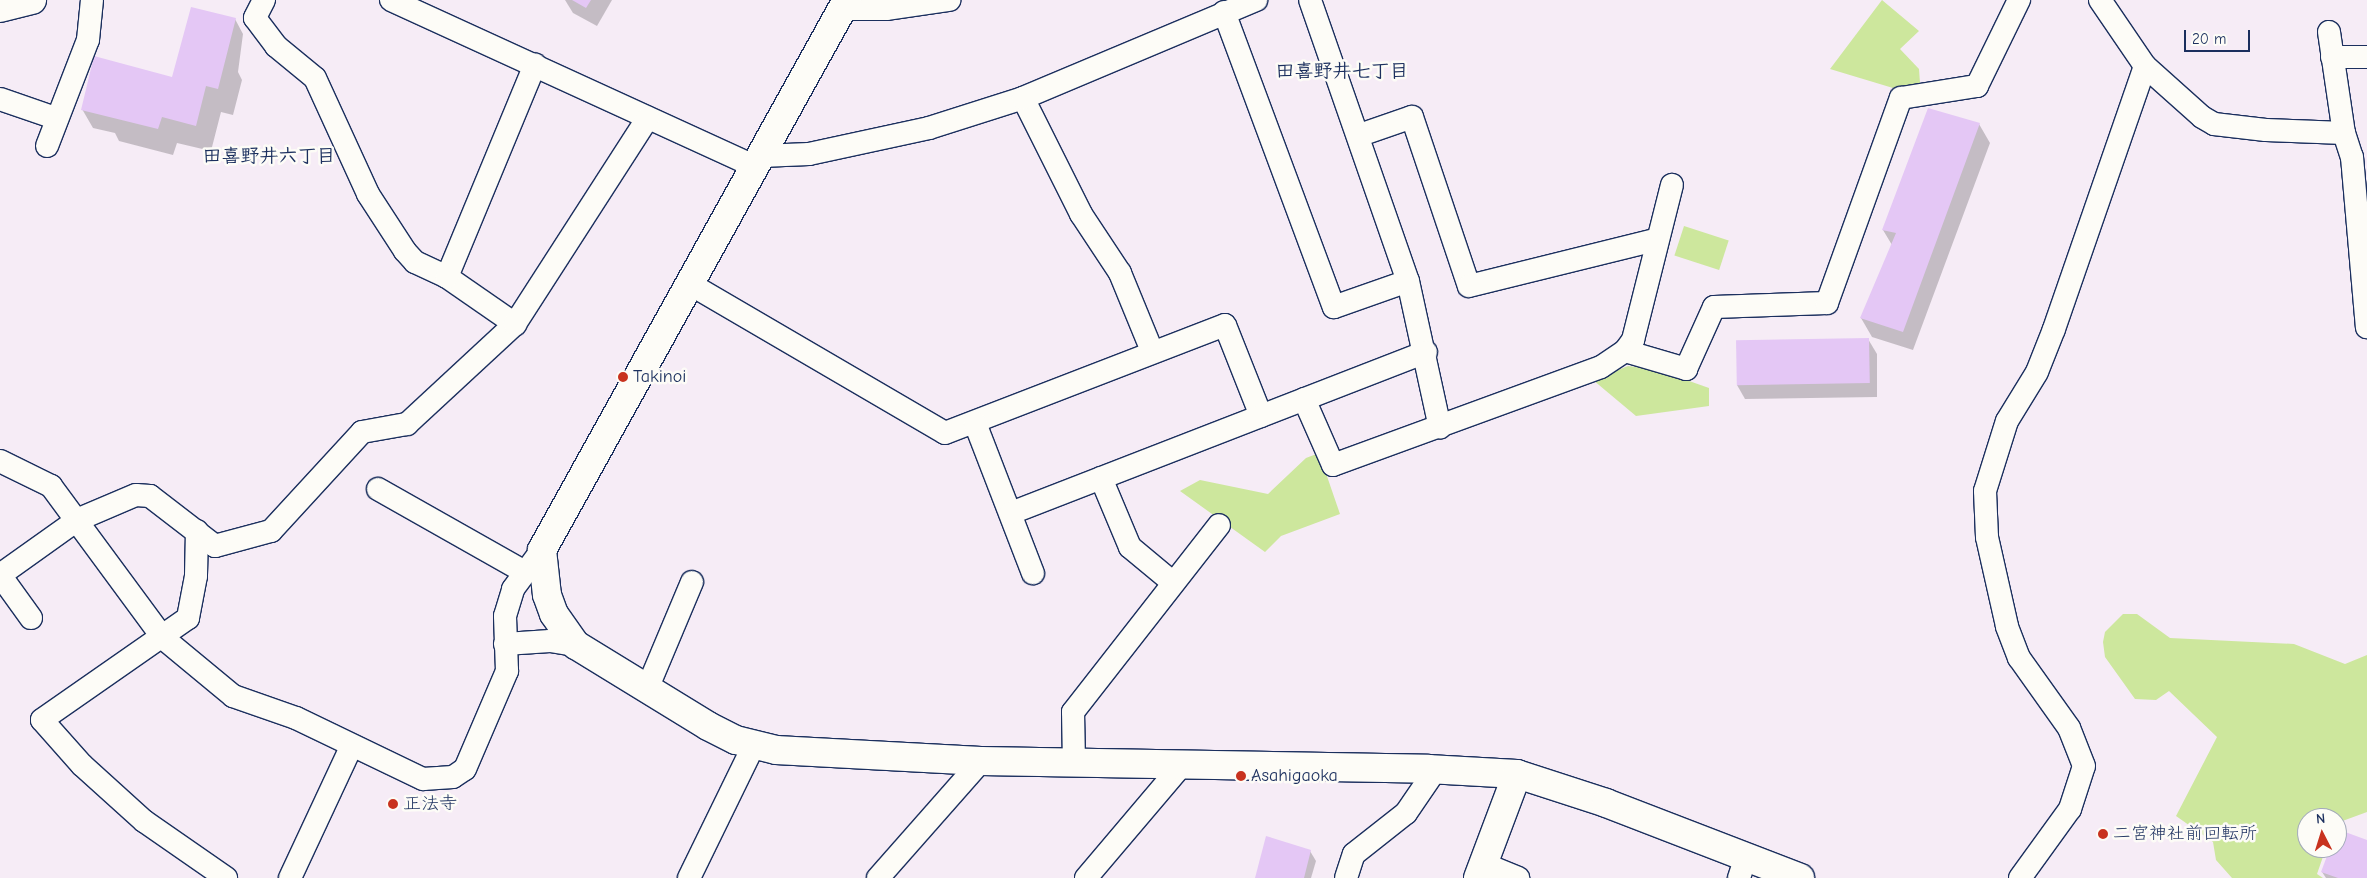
<!DOCTYPE html>
<html>
<head>
<meta charset="utf-8">
<style>
  body { margin:0 }
  #map { position:relative; width:2367px; height:878px; overflow:hidden; background:#f6ecf6; font-family:"Comic Neue","Klee One",sans-serif }
  div>[style] { position:absolute }
  .green>* { inset:0; background:#cde79d; transform-origin:0 0 }
  .shadow>* { inset:0; background:#0003 }
  .building>* { inset:0; background:#e4c7f5; transform-origin:0 0 }
  .roads { filter:drop-shadow(1px 0 #1b2f5e) drop-shadow(-1px 0 #1b2f5e) drop-shadow(0 1px #1b2f5e) drop-shadow(0 -1px #1b2f5e) }
  .minor>* { height:22px; margin:-11px; padding:0 11px; transform-origin:11px; border-radius:11px; background:#fdfcf7 }
  .tertiary>* { height:28px; margin:-14px; padding:0 14px; transform-origin:14px; border-radius:14px; background:#fdfcf7 }
  .dots>* { width:14px; height:14px; translate:-50% -50%; box-sizing:border-box; border:2px solid #fdfcf7; border-radius:50% }
  span { translate:-50% -50%; white-space:nowrap; text-align:center; line-height:1.15; -webkit-text-stroke:5px #fdfcf7; paint-order:stroke }
  .poi-label { font-size:18px; color:#1b2f5e }
  .left { translate:0 -50%; text-align:left }
  .neighbourhood-label { font-size:19px; color:#1b2f5e; font-weight:700 }
  .north { position:absolute; left:2297px; top:808px; width:50px; height:50px; box-sizing:border-box; background:#fdfcf7; border:1px solid #a3aaba; border-radius:50%; rotate:355deg; font-size:14px; font-weight:700; line-height:20px; text-align:center; color:#1b2f5e }
  .north::after { content:''; display:block; margin:auto; width:18px; height:22px; background:#c8321e; clip-path:polygon(50% 0,100% 100%,50% 72%,0 100%) }
  .scale { position:absolute; left:2184px; top:30px; width:66px; height:22px; box-sizing:border-box; border:2px solid #1b2f5e; border-top:0; padding-left:6px; font-size:15px; line-height:18px; white-space:nowrap; color:#1b2f5e; -webkit-text-stroke:4px #fdfcf7; paint-order:stroke }
</style>
</head>
<body>
<div id="map">
  <div class="green">
    <div style="clip-path:polygon(1882px 0,1919px 31px,1900px 49px,1919px 69px,1920px 83px,1893px 88px,1830px 69px)"></div>
    <div style="left:1684px;top:226px;width:47px;height:31px;rotate:18deg"></div>
    <div style="clip-path:polygon(1628px 366px,1658px 370px,1709px 388px,1709px 406px,1636px 416px,1593px 380px)"></div>
    <div style="clip-path:polygon(1319px 453px,1340px 514px,1281px 536px,1265px 552px,1180px 491px,1200px 480px,1268px 494px,1306px 458px)"></div>
    <div style="clip-path:polygon(2123px 614px,2137px 614px,2170px 638px,2294px 644px,2345px 664px,2367px 655px,2367px 812px,2337px 823px,2337px 818px,2307px 818px,2307px 848px,2326px 848px,2317px 874px,2323px 878px,2232px 878px,2216px 860px,2213px 842px,2176px 816px,2217px 737px,2169px 691px,2156px 700px,2135px 699px,2105px 657px,2103px 642px,2105px 632px)"></div>
  </div>
  <div class="shadow">
    <div style="clip-path:polygon(565px 0,612px 0,597px 26px,573px 13px)"></div>
    <div style="clip-path:polygon(235px 19px,243px 34px,238px 72px,242px 80px,233px 115px,221px 112px,211px 151px,177px 143px,173px 155px,119px 141px,115px 133px,93px 128px,82px 109px,173px 79px)"></div>
    <div style="clip-path:polygon(1979px 124px,1990px 143px,1913px 350px,1872px 337px,1861px 318px,1892px 245px,1883px 230px)"></div>
    <div style="clip-path:polygon(1868px 339px,1877px 354px,1877px 397px,1745px 399px,1737px 385px)"></div>
    <div style="clip-path:polygon(2337px 832px,2367px 841px,2367px 878px,2326px 878px,2322px 872px,2331px 848px,2337px 848px)"></div>
    <div style="clip-path:polygon(1310px 851px,1316px 861px,1311px 878px,1257px 878px)"></div>
  </div>
  <div class="building">
    <div style="clip-path:polygon(572px 0,591px 0,586px 8px)"></div>
    <div style="clip-path:polygon(191px 7px,236px 18px,218px 89px,206px 86px,196px 126px,162px 117px,158px 129px,81px 110px,94px 56px,172px 77px)"></div>
    <div style="clip-path:polygon(1928px 108px,1980px 123px,1903px 332px,1860px 318px,1896px 233px,1882px 230px)"></div>
    <div style="left:1869px;top:338px;width:45px;height:133px;rotate:89deg"></div>
    <div style="clip-path:polygon(2337px 829px,2367px 840px,2367px 878px,2338px 878px,2321px 872px,2330px 848px,2337px 848px)"></div>
    <div style="clip-path:polygon(1266px 836px,1311px 850px,1304px 878px,1255px 878px)"></div>
  </div>
  <div class="roads">
    <div class="minor">
      <div style="left:264px;top:0;width:20px;rotate:117deg"></div>
      <div style="left:255px;top:18px;width:35px;rotate:53deg"></div>
      <div style="left:276px;top:46px;width:50px;rotate:39.4deg"></div>
      <div style="left:315px;top:78px;width:128px;rotate:65.4deg"></div>
      <div style="left:368px;top:194px;width:68px;rotate:57deg"></div>
      <div style="left:405px;top:251px;width:15px;rotate:48deg"></div>
      <div style="left:415px;top:262px;width:35px;rotate:25deg"></div>
      <div style="left:447px;top:277px;width:83px;rotate:34.7deg"></div>
      <div style="left:391px;top:0;width:399px;rotate:24.6deg"></div>
      <div style="left:1310px;top:0;width:298px;rotate:70.8deg"></div>
      <div style="left:1408px;top:281px;width:150px;rotate:77.7deg"></div>
      <div style="left:2100px;top:0;width:80px;rotate:55.7deg"></div>
      <div style="left:2145px;top:66px;width:76px;rotate:41.8deg"></div>
      <div style="left:2202px;top:117px;width:14px;rotate:30deg"></div>
      <div style="left:2214px;top:124px;width:52px;rotate:6.6deg"></div>
      <div style="left:2266px;top:130px;width:78px;rotate:2.2deg"></div>
      <div style="left:2344px;top:133px;width:25px;rotate:72deg"></div>
      <div style="left:2352px;top:157px;width:171px;rotate:85deg"></div>
      <div style="left:842px;top:9px;width:44px"></div>
      <div style="left:886px;top:9px;width:64px;rotate:-8.1deg"></div>
      <div style="left:1224px;top:12px;width:315px;rotate:69.6deg"></div>
      <div style="left:1334px;top:307px;width:78px;rotate:-19.4deg"></div>
      <div style="left:2329px;top:32px;width:102px;rotate:81.6deg"></div>
      <div style="left:2332px;top:57px;width:35px"></div>
      <div style="left:1023px;top:98px;width:130px;rotate:63.4deg"></div>
      <div style="left:1081px;top:214px;width:71px;rotate:56.5deg"></div>
      <div style="left:1120px;top:273px;width:84px;rotate:67.7deg"></div>
      <div style="left:0;top:99px;width:58px;rotate:19.1deg"></div>
      <div style="left:1360px;top:135px;width:55px;rotate:-19.1deg"></div>
      <div style="left:1412px;top:117px;width:178px;rotate:71.4deg"></div>
      <div style="left:1469px;top:286px;width:192px;rotate:-13.9deg"></div>
      <div style="left:47px;top:146px;width:114px;rotate:-68.9deg"></div>
      <div style="left:88px;top:40px;width:40px;rotate:-84.3deg"></div>
      <div style="left:761px;top:156px;width:48px;rotate:-2.4deg"></div>
      <div style="left:809px;top:154px;width:123px;rotate:-12.2deg"></div>
      <div style="left:929px;top:128px;width:99px;rotate:-17.7deg"></div>
      <div style="left:1023px;top:98px;width:253px;rotate:-22.8deg"></div>
      <div style="left:447px;top:277px;width:230px;rotate:-67.5deg"></div>
      <div style="left:690px;top:284px;width:295px;rotate:30.3deg"></div>
      <div style="left:945px;top:433px;width:300px;rotate:-21.1deg"></div>
      <div style="left:1225px;top:325px;width:98px;rotate:68.4deg"></div>
      <div style="left:1625px;top:351px;width:14px;rotate:-54deg"></div>
      <div style="left:1633px;top:340px;width:160px;rotate:-75.9deg"></div>
      <div style="left:1304px;top:399px;width:72px;rotate:66.3deg"></div>
      <div style="left:1333px;top:465px;width:285px;rotate:-20.1deg"></div>
      <div style="left:1601px;top:367px;width:29px;rotate:-34deg"></div>
      <div style="left:1625px;top:351px;width:64px;rotate:16.4deg"></div>
      <div style="left:1686px;top:369px;width:68px;rotate:-65.7deg"></div>
      <div style="left:1714px;top:307px;width:113px;rotate:-2deg"></div>
      <div style="left:1827px;top:303px;width:218px;rotate:-70.2deg"></div>
      <div style="left:1901px;top:98px;width:77px;rotate:-9deg"></div>
      <div style="left:1977px;top:86px;width:96px;rotate:-64deg"></div>
      <div style="left:975px;top:423px;width:161px;rotate:68.9deg"></div>
      <div style="left:0;top:461px;width:57px;rotate:26.1deg"></div>
      <div style="left:51px;top:486px;width:189px;rotate:53.6deg"></div>
      <div style="left:163px;top:638px;width:91px;rotate:39.6deg"></div>
      <div style="left:233px;top:696px;width:67px;rotate:19.2deg"></div>
      <div style="left:296px;top:718px;width:141px;rotate:25.7deg"></div>
      <div style="left:423px;top:779px;width:30px;rotate:-4deg"></div>
      <div style="left:453px;top:777px;width:14px;rotate:-34deg"></div>
      <div style="left:465px;top:769px;width:107px;rotate:-66.8deg"></div>
      <div style="left:507px;top:671px;width:55px;rotate:-92.1deg"></div>
      <div style="left:505px;top:616px;width:28px;rotate:-73deg"></div>
      <div style="left:513px;top:589px;width:49px;rotate:-53.4deg"></div>
      <div style="left:1101px;top:478px;width:75px;rotate:67.2deg"></div>
      <div style="left:1130px;top:547px;width:53px;rotate:39.7deg"></div>
      <div style="left:378px;top:489px;width:167px;rotate:29.5deg"></div>
      <div style="left:1011px;top:513px;width:445px;rotate:-21.2deg"></div>
      <div style="left:197px;top:531px;width:45px;rotate:91.3deg"></div>
      <div style="left:196px;top:576px;width:43px;rotate:100.8deg"></div>
      <div style="left:188px;top:618px;width:178px;rotate:145.1deg"></div>
      <div style="left:42px;top:720px;width:60px;rotate:48.4deg"></div>
      <div style="left:82px;top:765px;width:84px;rotate:42.1deg"></div>
      <div style="left:144px;top:821px;width:100px;rotate:34.8deg"></div>
      <div style="left:0;top:575px;width:95px;rotate:-35.5deg"></div>
      <div style="left:77px;top:520px;width:64px;rotate:-23deg"></div>
      <div style="left:136px;top:495px;width:14px;rotate:4deg"></div>
      <div style="left:150px;top:496px;width:82px;rotate:37.6deg"></div>
      <div style="left:215px;top:546px;width:58px;rotate:-15deg"></div>
      <div style="left:271px;top:531px;width:134px;rotate:-47.4deg"></div>
      <div style="left:362px;top:432px;width:46px;rotate:-10.1deg"></div>
      <div style="left:407px;top:424px;width:147px;rotate:-42.8deg"></div>
      <div style="left:515px;top:324px;width:245px;rotate:-57.2deg"></div>
      <div style="left:0;top:575px;width:53px;rotate:54.2deg"></div>
      <div style="left:505px;top:644px;width:45px;rotate:-3.8deg"></div>
      <div style="left:550px;top:641px;width:26px;rotate:9deg"></div>
      <div style="left:647px;top:689px;width:116px;rotate:-67.2deg"></div>
      <div style="left:1074px;top:763px;width:51px;rotate:-91.1deg"></div>
      <div style="left:1073px;top:712px;width:237px;rotate:-52deg"></div>
      <div style="left:1484px;top:864px;width:37px;rotate:22deg"></div>
      <div style="left:290px;top:878px;width:145px;rotate:-65deg"></div>
      <div style="left:689px;top:878px;width:148px;rotate:-64deg"></div>
      <div style="left:878px;top:878px;width:156px;rotate:-48.6deg"></div>
      <div style="left:1086px;top:878px;width:148px;rotate:-49.7deg"></div>
      <div style="left:1346px;top:878px;width:25px;rotate:-72deg"></div>
      <div style="left:1354px;top:854px;width:66px;rotate:-38.3deg"></div>
      <div style="left:1406px;top:813px;width:53px;rotate:-55.7deg"></div>
      <div style="left:1739px;top:878px;width:22px;rotate:-72deg"></div>
      <div style="left:2020px;top:878px;width:85px;rotate:-54.1deg"></div>
      <div style="left:2070px;top:809px;width:45px;rotate:-72deg"></div>
      <div style="left:2084px;top:766px;width:41px;rotate:-111.5deg"></div>
      <div style="left:2069px;top:728px;width:86px;rotate:-125.5deg"></div>
      <div style="left:2019px;top:658px;width:34px;rotate:-111deg"></div>
      <div style="left:2007px;top:626px;width:91px;rotate:-102.7deg"></div>
      <div style="left:1987px;top:537px;width:46px;rotate:-92.5deg"></div>
      <div style="left:1985px;top:491px;width:73px;rotate:-72.6deg"></div>
      <div style="left:2007px;top:421px;width:57px;rotate:-58.5deg"></div>
      <div style="left:2037px;top:372px;width:46px;rotate:-68.4deg"></div>
      <div style="left:2054px;top:329px;width:278px;rotate:-70.9deg"></div>
    </div>
    <div class="tertiary">
      <div style="left:847px;top:0;width:629px;rotate:119.01deg"></div>
      <div style="left:542px;top:550px;width:45px;rotate:83.7deg"></div>
      <div style="left:547px;top:595px;width:20px;rotate:70deg"></div>
      <div style="left:554px;top:614px;width:38px;rotate:55deg"></div>
      <div style="left:576px;top:645px;width:155px;rotate:31.5deg"></div>
      <div style="left:708px;top:726px;width:31px;rotate:27deg"></div>
      <div style="left:736px;top:740px;width:41px;rotate:14deg"></div>
      <div style="left:776px;top:750px;width:205px;rotate:3.1deg"></div>
      <div style="left:981px;top:761px;width:447px;rotate:1deg"></div>
      <div style="left:1428px;top:769px;width:89px;rotate:3.2deg"></div>
      <div style="left:1517px;top:774px;width:94px;rotate:18deg"></div>
      <div style="left:1606px;top:803px;width:208px;rotate:21.1deg"></div>
      <div style="left:0;top:8px;width:33px;rotate:-14deg"></div>
      <div style="left:1478px;top:878px;width:111px;rotate:-69.4deg"></div>
    </div>
  </div>
  <div class="dots">
    <div style="left:623px;top:377px;background:#c8321e"></div>
    <div style="left:1241px;top:776px;background:#c8321e"></div>
    <div style="left:393px;top:804px;background:#c8321e"></div>
    <div style="left:2103px;top:834px;background:#c8321e"></div>
  </div>
  <div class="poi-label">
    <span class="left" style="left:633px;top:377px">Takinoi</span>
    <span class="left" style="left:1251px;top:776px">Asahigaoka</span>
    <span class="left" style="left:403px;top:804px">正法寺</span>
    <span class="left" style="left:2113px;top:834px">二宮神社前回転所</span>
  </div>
  <div class="neighbourhood-label">
    <span style="left:1342px;top:72px">田喜野井七丁目</span>
    <span style="left:269px;top:157px">田喜野井六丁目</span>
  </div>
  <div class="north">N</div>
  <div class="scale">20 m</div>
</div>
</body>
</html>
